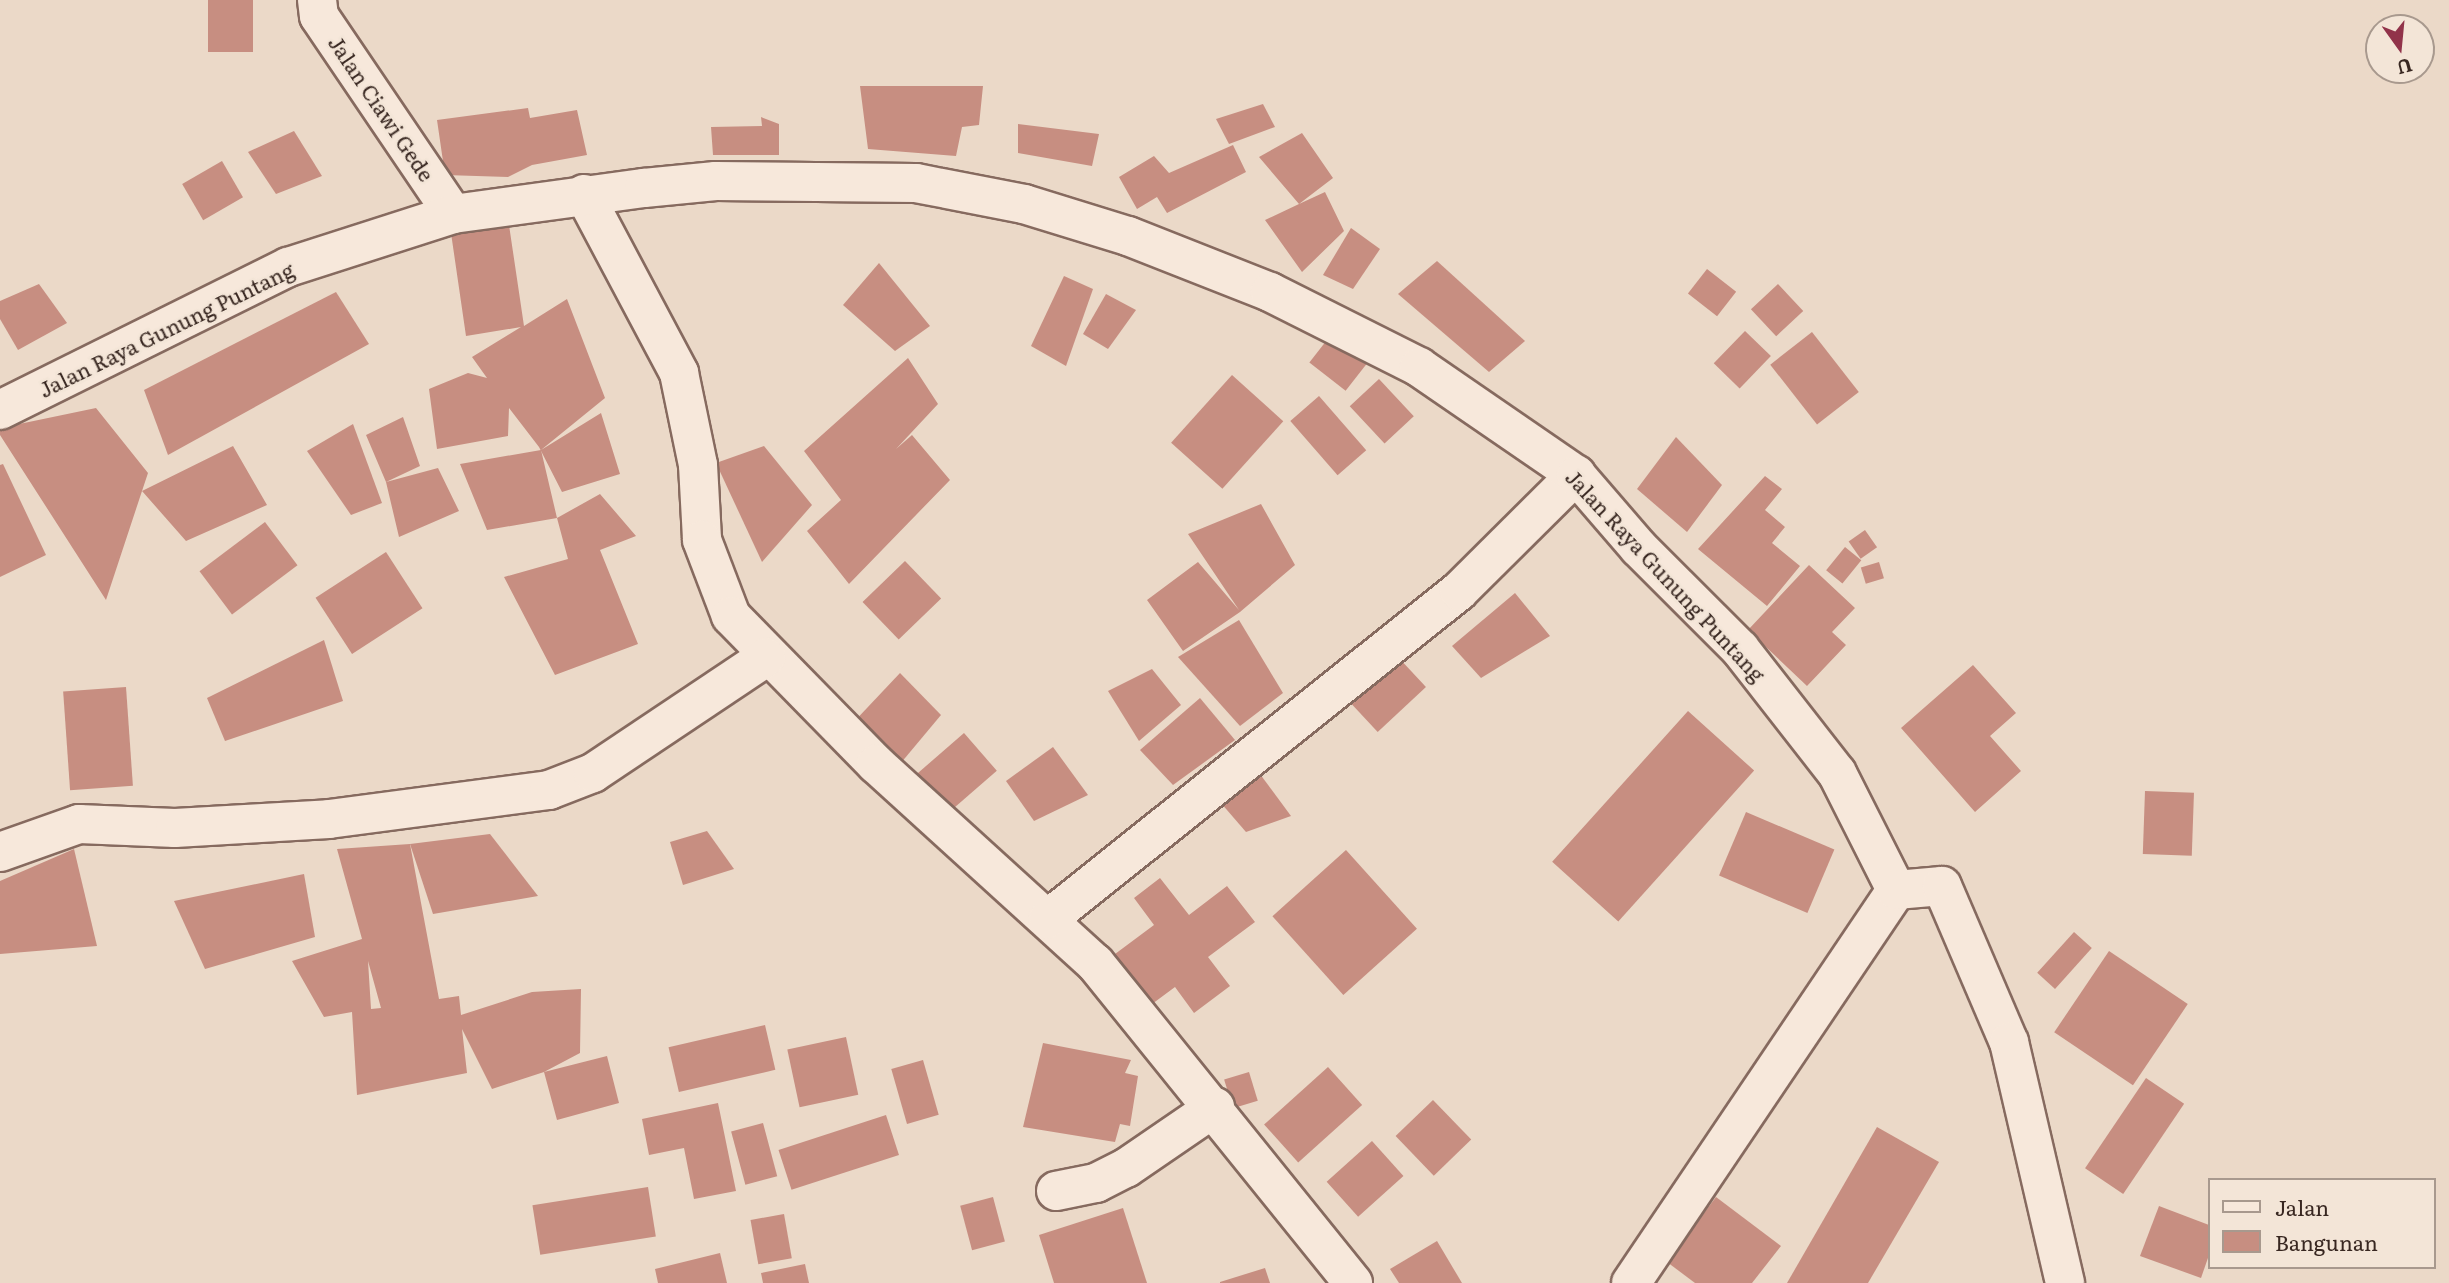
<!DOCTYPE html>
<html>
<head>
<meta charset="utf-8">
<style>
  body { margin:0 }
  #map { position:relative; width:2449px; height:1283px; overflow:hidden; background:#ebd9c8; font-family:Literata,serif }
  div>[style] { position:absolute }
  .building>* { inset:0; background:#c78e81; transform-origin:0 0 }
  .roads { filter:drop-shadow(2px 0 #866a5f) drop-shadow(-2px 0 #866a5f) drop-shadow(0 2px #866a5f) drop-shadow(0 -2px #866a5f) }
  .minor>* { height:38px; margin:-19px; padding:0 19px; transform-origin:19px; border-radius:19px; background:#f7e8db }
  .tertiary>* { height:38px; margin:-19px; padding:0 19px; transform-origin:19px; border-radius:19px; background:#f7e8db }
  span { translate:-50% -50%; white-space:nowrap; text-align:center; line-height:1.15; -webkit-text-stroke:5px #f3e5d7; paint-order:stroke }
  .street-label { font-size:21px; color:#382721 }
  .legend { position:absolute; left:2208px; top:1178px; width:228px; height:91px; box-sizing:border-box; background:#f3e5d7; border:2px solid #a8998e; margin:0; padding:9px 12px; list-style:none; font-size:21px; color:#382721 }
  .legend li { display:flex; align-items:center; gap:14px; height:35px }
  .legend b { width:35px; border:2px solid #a8998e }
  .north { position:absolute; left:2365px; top:14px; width:70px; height:70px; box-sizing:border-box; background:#f3e5d7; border:2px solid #a8998e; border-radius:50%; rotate:165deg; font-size:19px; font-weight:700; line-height:28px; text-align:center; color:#382721 }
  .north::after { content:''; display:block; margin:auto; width:24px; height:32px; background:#91334a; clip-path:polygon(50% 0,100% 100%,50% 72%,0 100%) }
</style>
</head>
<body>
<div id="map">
  <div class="building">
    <div style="left:208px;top:0;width:45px;height:52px"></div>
    <div style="clip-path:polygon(860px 86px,983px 86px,979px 125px,962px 127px,956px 156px,868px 149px)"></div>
    <div style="clip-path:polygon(1263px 104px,1275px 127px,1229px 144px,1216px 119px)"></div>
    <div style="clip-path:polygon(528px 108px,530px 118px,577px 110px,587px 155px,532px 165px,508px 177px,445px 175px,437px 120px)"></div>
    <div style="clip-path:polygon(761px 117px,779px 124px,779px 155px,713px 155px,711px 127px,762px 126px)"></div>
    <div style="clip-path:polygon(1018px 124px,1099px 134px,1092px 166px,1018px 153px)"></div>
    <div style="clip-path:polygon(294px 131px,322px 176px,276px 194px,248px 152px)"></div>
    <div style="clip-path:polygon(1302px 133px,1333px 178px,1299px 204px,1325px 192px,1344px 231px,1302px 272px,1265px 220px,1299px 204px,1259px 157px)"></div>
    <div style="clip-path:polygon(1233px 145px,1246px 172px,1167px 213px,1157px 197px,1137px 209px,1119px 177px,1154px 156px,1169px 173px)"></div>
    <div style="left:222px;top:161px;width:42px;height:46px;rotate:60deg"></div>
    <div style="clip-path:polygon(509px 225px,524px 326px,567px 299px,605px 398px,541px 450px,601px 413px,620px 474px,562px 492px,539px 447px,509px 408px,508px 436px,437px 449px,429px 389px,468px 373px,487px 378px,472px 357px,521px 327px,466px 336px,451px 233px)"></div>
    <div style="clip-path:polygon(1351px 228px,1380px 249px,1353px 289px,1323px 275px)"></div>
    <div style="clip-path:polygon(1437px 261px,1525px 341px,1489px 372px,1398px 294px)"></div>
    <div style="clip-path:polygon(879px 263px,930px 326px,895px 351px,843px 305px)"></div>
    <div style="left:1707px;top:269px;width:37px;height:31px;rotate:38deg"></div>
    <div style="clip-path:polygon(1064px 276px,1093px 289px,1066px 366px,1031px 346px)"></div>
    <div style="clip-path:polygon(39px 284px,67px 323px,18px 350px,0 319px,0 301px)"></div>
    <div style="left:1778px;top:284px;width:37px;height:37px;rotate:47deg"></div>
    <div style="clip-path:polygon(336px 292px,369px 344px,168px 455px,144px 390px)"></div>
    <div style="clip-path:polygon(1106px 294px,1136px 310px,1108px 349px,1083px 334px)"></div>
    <div style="left:1334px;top:331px;width:46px;height:40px;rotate:38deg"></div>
    <div style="left:1745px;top:331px;width:36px;height:45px;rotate:44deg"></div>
    <div style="left:1812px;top:332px;width:76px;height:53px;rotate:52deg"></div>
    <div style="clip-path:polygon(908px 358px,938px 404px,896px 449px,912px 435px,950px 480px,849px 584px,807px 531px,841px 500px,804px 451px)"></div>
    <div style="left:1232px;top:375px;width:69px;height:91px;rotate:42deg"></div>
    <div style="left:1379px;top:379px;width:51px;height:40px;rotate:47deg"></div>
    <div style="left:1319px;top:396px;width:72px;height:38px;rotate:49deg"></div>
    <div style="clip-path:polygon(96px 408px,148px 473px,142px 491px,233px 446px,267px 505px,186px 541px,142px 491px,106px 600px,0 435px,0 428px)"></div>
    <div style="clip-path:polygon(403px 417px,420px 466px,386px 482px,438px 468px,459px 511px,399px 537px,386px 482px,366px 435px)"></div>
    <div style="clip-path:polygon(353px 424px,382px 503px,351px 515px,307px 451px)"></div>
    <div style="clip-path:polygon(1676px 437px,1722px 485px,1687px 532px,1637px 489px)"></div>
    <div style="clip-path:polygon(764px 446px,812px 505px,762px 562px,716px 463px)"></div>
    <div style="clip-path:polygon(541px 450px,557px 518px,600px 494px,636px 536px,600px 550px,638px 644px,555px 675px,504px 577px,568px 559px,557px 518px,487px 530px,460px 464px)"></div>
    <div style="clip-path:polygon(3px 464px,46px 555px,0 577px,0 465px)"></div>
    <div style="clip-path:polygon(1765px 476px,1782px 489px,1765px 510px,1785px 527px,1772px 543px,1800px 566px,1767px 606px,1698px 549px)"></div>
    <div style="clip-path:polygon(1261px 504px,1295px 565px,1240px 612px,1183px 651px,1147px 600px,1198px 562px,1239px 610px,1188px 534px)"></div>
    <div style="left:265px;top:522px;width:54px;height:82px;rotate:53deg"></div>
    <div style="left:1865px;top:530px;width:21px;height:20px;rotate:55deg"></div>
    <div style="left:1845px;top:547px;width:21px;height:30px;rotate:39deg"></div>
    <div style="left:386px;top:552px;width:67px;height:84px;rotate:57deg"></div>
    <div style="left:905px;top:561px;width:52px;height:59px;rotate:46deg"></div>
    <div style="left:1879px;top:562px;width:17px;height:19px;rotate:73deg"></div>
    <div style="clip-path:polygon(1809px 565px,1855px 608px,1832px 632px,1846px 645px,1807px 686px,1748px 630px)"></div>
    <div style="clip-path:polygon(1515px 593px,1550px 636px,1481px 678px,1452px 646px)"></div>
    <div style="clip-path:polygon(1239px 620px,1283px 693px,1240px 726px,1178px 657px)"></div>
    <div style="clip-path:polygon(324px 640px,343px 701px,225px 741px,207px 698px)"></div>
    <div style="left:1398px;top:657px;width:41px;height:66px;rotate:47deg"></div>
    <div style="clip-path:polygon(1973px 665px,2016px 713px,1990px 736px,2021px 771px,1975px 812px,1901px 728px)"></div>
    <div style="clip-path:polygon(1152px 669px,1181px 705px,1139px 741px,1108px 691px)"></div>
    <div style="clip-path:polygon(900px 673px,941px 715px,890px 776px,850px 726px)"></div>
    <div style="left:126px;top:687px;width:99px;height:63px;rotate:86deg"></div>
    <div style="clip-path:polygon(1200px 698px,1235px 740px,1173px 785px,1140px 750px)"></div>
    <div style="left:1688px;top:711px;width:89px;height:203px;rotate:42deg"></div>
    <div style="left:964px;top:733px;width:50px;height:82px;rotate:49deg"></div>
    <div style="clip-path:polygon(1053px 747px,1088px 795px,1034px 821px,1006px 781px)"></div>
    <div style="clip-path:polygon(1254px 766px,1291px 816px,1246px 832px,1214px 795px)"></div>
    <div style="left:2145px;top:791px;width:49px;height:63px;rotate:2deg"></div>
    <div style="left:1746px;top:812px;width:96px;height:69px;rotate:23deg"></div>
    <div style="clip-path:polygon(707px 831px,734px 869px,683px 885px,670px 842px)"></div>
    <div style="clip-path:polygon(490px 834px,538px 896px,433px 914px,410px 844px)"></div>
    <div style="clip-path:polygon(evenodd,410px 844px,439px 999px,459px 996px,461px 1015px,532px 992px,581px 989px,580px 1053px,544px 1072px,607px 1056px,619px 1103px,557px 1120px,544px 1072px,492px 1089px,462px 1029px,467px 1073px,357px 1095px,352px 1012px,324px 1017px,292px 961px,362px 939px,337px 849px,410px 844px,368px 961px,381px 1008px,371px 1009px,368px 961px)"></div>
    <div style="clip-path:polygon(74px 849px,97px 946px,0 954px,0 881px)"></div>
    <div style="left:1346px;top:850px;width:106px;height:99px;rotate:48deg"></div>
    <div style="clip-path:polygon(304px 874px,315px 937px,205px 969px,174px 901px)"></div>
    <div style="clip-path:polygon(1160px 878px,1189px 915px,1227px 886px,1255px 922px,1208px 957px,1230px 986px,1194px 1013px,1175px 987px,1148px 1007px,1111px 957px,1154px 925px,1134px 898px)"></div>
    <div style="left:2074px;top:932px;width:24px;height:55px;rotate:42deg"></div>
    <div style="left:2109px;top:951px;width:95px;height:98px;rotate:34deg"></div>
    <div style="left:765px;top:1025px;width:46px;height:99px;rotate:77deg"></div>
    <div style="left:846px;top:1037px;width:59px;height:60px;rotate:78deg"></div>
    <div style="clip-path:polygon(1043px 1043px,1131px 1060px,1125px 1073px,1138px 1076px,1130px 1126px,1120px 1124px,1115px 1142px,1023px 1127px)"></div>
    <div style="left:923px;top:1060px;width:57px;height:33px;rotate:74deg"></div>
    <div style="left:1328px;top:1067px;width:51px;height:86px;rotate:48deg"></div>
    <div style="left:1249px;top:1072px;width:30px;height:26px;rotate:73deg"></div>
    <div style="left:2146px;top:1078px;width:46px;height:109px;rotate:34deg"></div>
    <div style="left:1433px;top:1100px;width:55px;height:52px;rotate:46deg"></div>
    <div style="clip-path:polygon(718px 1103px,736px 1191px,694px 1199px,684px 1148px,649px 1155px,642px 1119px)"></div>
    <div style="left:886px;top:1115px;width:42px;height:113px;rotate:72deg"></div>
    <div style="left:763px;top:1123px;width:55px;height:33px;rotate:75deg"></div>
    <div style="clip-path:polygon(1877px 1127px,1939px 1162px,1868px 1283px,1787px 1283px)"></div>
    <div style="left:1372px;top:1141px;width:47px;height:61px;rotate:48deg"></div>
    <div style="left:648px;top:1187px;width:50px;height:117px;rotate:81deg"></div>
    <div style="left:993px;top:1197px;width:46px;height:34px;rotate:75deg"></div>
    <div style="clip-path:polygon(1716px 1197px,1781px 1246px,1752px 1283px,1695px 1283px,1667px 1262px)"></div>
    <div style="clip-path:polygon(2159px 1206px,2209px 1225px,2209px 1255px,2201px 1278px,2140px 1256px)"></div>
    <div style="clip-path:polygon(1123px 1208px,1147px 1283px,1054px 1283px,1039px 1235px)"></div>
    <div style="left:784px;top:1214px;width:45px;height:34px;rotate:80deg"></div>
    <div style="clip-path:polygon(1437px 1241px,1462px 1283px,1399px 1283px,1390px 1269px)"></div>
    <div style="clip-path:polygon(720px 1253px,727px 1283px,658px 1283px,655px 1269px)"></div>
    <div style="clip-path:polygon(805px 1264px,809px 1283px,763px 1283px,761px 1273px)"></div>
    <div style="clip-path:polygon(1265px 1268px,1270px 1283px,1220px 1283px,1220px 1282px)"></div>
  </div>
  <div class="roads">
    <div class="minor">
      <div style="left:317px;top:0;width:16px;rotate:83deg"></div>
      <div style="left:319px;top:16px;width:239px;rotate:55.9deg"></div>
      <div style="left:584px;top:194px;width:203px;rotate:62deg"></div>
      <div style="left:679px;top:373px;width:94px;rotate:78.3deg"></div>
      <div style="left:698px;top:465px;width:75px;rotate:86.9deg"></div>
      <div style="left:702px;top:540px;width:81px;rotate:69.1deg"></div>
      <div style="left:731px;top:616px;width:207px;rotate:45.6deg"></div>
      <div style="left:876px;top:764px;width:296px;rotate:42.3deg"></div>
      <div style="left:1095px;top:963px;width:411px;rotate:51.1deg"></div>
      <div style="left:0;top:852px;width:84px;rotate:-19.5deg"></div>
      <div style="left:79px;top:824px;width:96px;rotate:2.4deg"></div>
      <div style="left:175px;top:828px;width:154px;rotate:-3.3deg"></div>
      <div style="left:329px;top:819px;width:222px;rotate:-7.5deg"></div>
      <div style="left:549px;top:790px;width:47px;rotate:-21.1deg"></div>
      <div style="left:593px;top:773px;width:208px;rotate:-33.8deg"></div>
      <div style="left:1048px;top:919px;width:526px;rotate:-38.59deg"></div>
      <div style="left:1459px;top:591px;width:165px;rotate:-44.8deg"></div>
      <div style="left:1056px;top:1191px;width:41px;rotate:-11.3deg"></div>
      <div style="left:1096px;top:1183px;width:34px;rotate:-27deg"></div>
      <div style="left:1126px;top:1168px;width:108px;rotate:-34.4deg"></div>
      <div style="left:1631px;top:1283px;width:474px;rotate:-56deg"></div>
    </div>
    <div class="tertiary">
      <div style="left:0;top:410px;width:322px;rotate:-26.4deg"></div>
      <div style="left:288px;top:267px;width:173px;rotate:-17.8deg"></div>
      <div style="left:453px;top:214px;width:193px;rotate:-7.8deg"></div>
      <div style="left:644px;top:188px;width:72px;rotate:-5.6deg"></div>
      <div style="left:716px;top:181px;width:200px;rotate:0.6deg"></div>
      <div style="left:916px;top:183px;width:110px;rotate:11deg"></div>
      <div style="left:1024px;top:204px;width:109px;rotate:17.1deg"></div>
      <div style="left:1128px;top:236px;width:153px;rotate:21.5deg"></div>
      <div style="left:1270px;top:292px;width:167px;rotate:26.7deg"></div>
      <div style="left:1419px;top:367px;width:191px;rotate:34.5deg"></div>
      <div style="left:1576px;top:475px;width:96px;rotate:49.2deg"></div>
      <div style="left:1639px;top:548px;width:143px;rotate:45deg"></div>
      <div style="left:1740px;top:649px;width:157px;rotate:52deg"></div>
      <div style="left:1837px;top:773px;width:131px;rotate:63.2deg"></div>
      <div style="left:1896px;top:890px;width:46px;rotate:-5deg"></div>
      <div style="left:1942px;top:886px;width:170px;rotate:66.8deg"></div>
      <div style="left:2009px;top:1042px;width:247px;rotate:76.9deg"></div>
    </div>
  </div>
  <div class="street-label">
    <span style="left:382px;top:108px;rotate:56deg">Jalan Ciawi Gede</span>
    <span style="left:166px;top:329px;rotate:-26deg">Jalan Raya Gunung Puntang</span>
    <span style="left:1666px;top:575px;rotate:47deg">Jalan Raya Gunung Puntang</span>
  </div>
  <ul class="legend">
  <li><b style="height:9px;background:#f7e8db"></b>Jalan</li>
  <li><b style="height:19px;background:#c78e81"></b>Bangunan</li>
  </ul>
  <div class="north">U</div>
</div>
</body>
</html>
